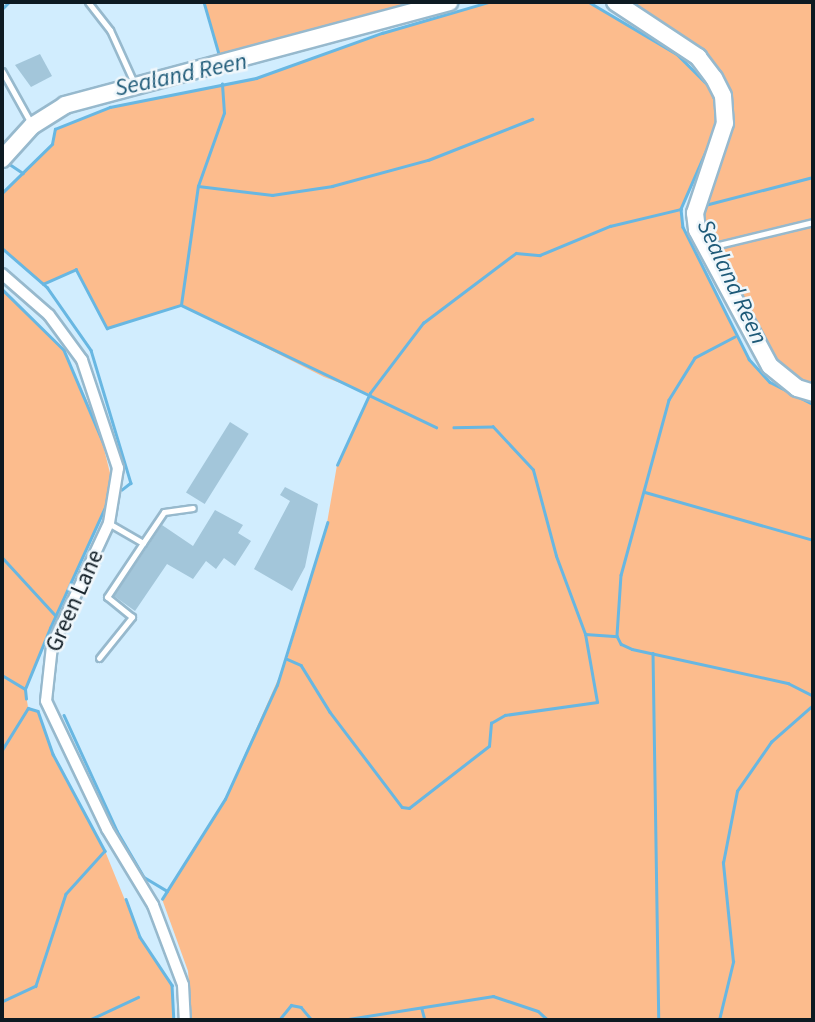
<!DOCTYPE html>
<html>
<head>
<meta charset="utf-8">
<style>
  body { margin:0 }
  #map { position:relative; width:815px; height:1022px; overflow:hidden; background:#d1edfe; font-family:"Source Sans 3",sans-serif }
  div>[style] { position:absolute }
  .green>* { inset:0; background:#fcbc8d }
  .stream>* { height:2.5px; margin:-1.25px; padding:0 1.25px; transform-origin:1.25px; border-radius:1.25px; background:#68b7e2 }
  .building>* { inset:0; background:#a3c6da; transform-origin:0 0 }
  .roads { filter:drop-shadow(2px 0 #97b9cd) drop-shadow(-2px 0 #97b9cd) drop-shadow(0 2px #97b9cd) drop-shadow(0 -2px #97b9cd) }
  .lane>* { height:5px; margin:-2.5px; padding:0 2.5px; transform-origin:2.5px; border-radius:2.5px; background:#fff }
  .street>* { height:10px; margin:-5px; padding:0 5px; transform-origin:5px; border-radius:5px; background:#fff }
  .secondary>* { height:16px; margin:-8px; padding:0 8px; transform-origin:8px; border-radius:8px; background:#fff }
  span { translate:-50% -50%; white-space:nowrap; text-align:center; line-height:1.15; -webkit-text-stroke:5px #f0f7fb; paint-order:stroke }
  .street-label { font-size:23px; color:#0d1a22 }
  .water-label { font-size:24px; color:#1e5a78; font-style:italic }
  .frame { position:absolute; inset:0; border:4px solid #0d1a22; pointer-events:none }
</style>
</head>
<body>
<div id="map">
  <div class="green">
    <div style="clip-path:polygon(204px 2px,415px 2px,219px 54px)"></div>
    <div style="clip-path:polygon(489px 2px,589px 2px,677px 54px,710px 87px,718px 109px,714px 131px,681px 209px,683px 227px,749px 359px,770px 382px,813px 404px,813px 1020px,192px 1020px,188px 971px,162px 899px,225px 799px,287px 659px,327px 523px,337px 465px,370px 394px,324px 377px,181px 305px,107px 328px,77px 269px,43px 284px,2px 248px,2px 193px,52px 145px,55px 129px,110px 107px,256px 78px,382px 33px)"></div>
    <div style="clip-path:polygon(630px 2px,813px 2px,813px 383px,792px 375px,769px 349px,702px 225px,702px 206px,733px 121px,723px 76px,705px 53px)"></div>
    <div style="clip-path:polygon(2px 289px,64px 350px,98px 425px,114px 489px,25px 689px,28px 707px,38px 711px,53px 754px,105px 851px,140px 937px,172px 985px,174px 1020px,2px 1020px)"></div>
  </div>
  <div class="stream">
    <div style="left:204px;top:2px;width:54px;rotate:73.9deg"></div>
    <div style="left:589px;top:2px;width:102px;rotate:30.6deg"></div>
    <div style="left:677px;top:54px;width:47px;rotate:45deg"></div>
    <div style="left:710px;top:87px;width:19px;rotate:69deg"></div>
    <div style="left:2px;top:9px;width:10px;rotate:-45deg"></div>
    <div style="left:714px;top:132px;width:17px;rotate:-80deg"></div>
    <div style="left:712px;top:138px;width:77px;rotate:113.6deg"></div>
    <div style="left:681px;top:209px;width:18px;rotate:84deg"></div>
    <div style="left:683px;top:227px;width:148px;rotate:63.4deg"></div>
    <div style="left:749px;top:359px;width:31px;rotate:48deg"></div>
    <div style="left:770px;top:382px;width:48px;rotate:27.1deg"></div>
    <div style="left:8px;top:163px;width:18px;rotate:34deg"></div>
    <div style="left:198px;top:186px;width:75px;rotate:6.9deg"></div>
    <div style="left:272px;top:195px;width:61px;rotate:-8.5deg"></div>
    <div style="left:332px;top:186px;width:99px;rotate:-15.2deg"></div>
    <div style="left:428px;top:160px;width:112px;rotate:-21.5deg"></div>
    <div style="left:2px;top:193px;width:70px;rotate:-44.4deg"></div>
    <div style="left:52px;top:144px;width:15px;rotate:-79deg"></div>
    <div style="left:55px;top:129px;width:59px;rotate:-21.8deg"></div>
    <div style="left:110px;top:107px;width:149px;rotate:-11.2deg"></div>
    <div style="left:256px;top:78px;width:134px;rotate:-19.7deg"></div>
    <div style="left:382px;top:33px;width:111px;rotate:-16.2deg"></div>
    <div style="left:705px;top:205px;width:112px;rotate:-14.5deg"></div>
    <div style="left:2px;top:248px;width:60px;rotate:40.9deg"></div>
    <div style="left:47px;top:287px;width:77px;rotate:55.1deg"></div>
    <div style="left:91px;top:350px;width:139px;rotate:73.3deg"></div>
    <div style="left:131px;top:483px;width:11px;rotate:142deg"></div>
    <div style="left:43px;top:284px;width:36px;rotate:-24deg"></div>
    <div style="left:76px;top:269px;width:67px;rotate:62.3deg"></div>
    <div style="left:107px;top:328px;width:77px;rotate:-17.3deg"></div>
    <div style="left:181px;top:305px;width:283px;rotate:25.6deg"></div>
    <div style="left:2px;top:289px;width:87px;rotate:44.5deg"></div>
    <div style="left:64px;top:350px;width:108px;rotate:67deg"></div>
    <div style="left:181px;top:305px;width:120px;rotate:-81.9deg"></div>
    <div style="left:198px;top:186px;width:77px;rotate:-70.4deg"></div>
    <div style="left:224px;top:113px;width:29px;rotate:-94deg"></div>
    <div style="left:735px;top:337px;width:45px;rotate:152.3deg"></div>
    <div style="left:695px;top:358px;width:49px;rotate:121.8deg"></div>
    <div style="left:669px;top:400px;width:181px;rotate:105.3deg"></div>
    <div style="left:621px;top:575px;width:61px;rotate:93.8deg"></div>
    <div style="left:617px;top:636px;width:9px;rotate:63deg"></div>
    <div style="left:621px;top:644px;width:12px;rotate:24deg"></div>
    <div style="left:632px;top:649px;width:160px;rotate:12.3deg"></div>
    <div style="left:788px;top:683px;width:28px;rotate:27deg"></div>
    <div style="left:337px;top:465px;width:79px;rotate:-65.4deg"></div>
    <div style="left:370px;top:393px;width:88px;rotate:-52.9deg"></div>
    <div style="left:423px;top:323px;width:116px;rotate:-37deg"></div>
    <div style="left:516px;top:253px;width:24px;rotate:5deg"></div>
    <div style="left:540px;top:255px;width:76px;rotate:-22.5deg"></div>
    <div style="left:610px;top:226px;width:73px;rotate:-13.5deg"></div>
    <div style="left:645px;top:492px;width:175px;rotate:15.9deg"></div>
    <div style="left:2px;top:557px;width:80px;rotate:47.5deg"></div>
    <div style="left:585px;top:634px;width:32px;rotate:4deg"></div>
    <div style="left:653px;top:653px;width:367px;rotate:89.1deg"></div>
    <div style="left:287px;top:659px;width:15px;rotate:23deg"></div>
    <div style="left:301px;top:665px;width:55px;rotate:58.3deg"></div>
    <div style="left:330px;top:712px;width:119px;rotate:52.8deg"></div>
    <div style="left:402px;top:807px;width:7px;rotate:8deg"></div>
    <div style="left:409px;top:808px;width:101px;rotate:-37.8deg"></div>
    <div style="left:489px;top:746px;width:23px;rotate:-85deg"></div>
    <div style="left:491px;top:723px;width:16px;rotate:-30deg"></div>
    <div style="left:505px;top:715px;width:93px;rotate:-8deg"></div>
    <div style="left:597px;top:702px;width:69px;rotate:-100deg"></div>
    <div style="left:585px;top:634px;width:83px;rotate:-110.4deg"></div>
    <div style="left:556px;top:556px;width:89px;rotate:-105deg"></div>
    <div style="left:533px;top:470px;width:59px;rotate:-132.9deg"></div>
    <div style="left:493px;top:427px;width:39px;rotate:179deg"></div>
    <div style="left:2px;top:675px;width:27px;rotate:31deg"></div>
    <div style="left:26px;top:699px;width:10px;rotate:-96deg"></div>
    <div style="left:25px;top:689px;width:66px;rotate:-67.7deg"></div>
    <div style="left:50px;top:628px;width:137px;rotate:-65.5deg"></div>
    <div style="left:64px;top:715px;width:128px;rotate:65.4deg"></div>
    <div style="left:117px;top:831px;width:53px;rotate:59.6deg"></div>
    <div style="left:144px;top:877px;width:27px;rotate:31deg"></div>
    <div style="left:2px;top:750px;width:49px;rotate:-58.2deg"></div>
    <div style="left:28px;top:708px;width:10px;rotate:17deg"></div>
    <div style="left:38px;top:711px;width:46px;rotate:70.8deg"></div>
    <div style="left:53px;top:754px;width:110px;rotate:61.8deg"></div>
    <div style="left:105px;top:851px;width:58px;rotate:132.2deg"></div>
    <div style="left:66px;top:894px;width:97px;rotate:108.1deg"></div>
    <div style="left:36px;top:986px;width:38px;rotate:155deg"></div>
    <div style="left:126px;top:899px;width:40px;rotate:69.8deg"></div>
    <div style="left:140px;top:937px;width:58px;rotate:56.3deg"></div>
    <div style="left:172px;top:985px;width:35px;rotate:87deg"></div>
    <div style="left:162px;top:899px;width:118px;rotate:-57.8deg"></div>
    <div style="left:225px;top:799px;width:125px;rotate:-65.5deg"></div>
    <div style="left:277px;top:685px;width:170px;rotate:-72.8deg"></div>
    <div style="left:422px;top:1009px;width:11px;rotate:75deg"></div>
    <div style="left:89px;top:1020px;width:54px;rotate:-25.1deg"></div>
    <div style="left:279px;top:1020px;width:19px;rotate:-51deg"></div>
    <div style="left:291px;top:1005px;width:10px;rotate:11deg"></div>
    <div style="left:301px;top:1007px;width:17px;rotate:50deg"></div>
    <div style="left:342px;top:1020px;width:153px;rotate:-9deg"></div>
    <div style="left:493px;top:996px;width:47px;rotate:18.4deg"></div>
    <div style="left:538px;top:1011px;width:13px;rotate:42deg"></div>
    <div style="left:719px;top:1020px;width:60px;rotate:-76.4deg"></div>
    <div style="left:733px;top:962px;width:100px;rotate:-95.8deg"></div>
    <div style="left:723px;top:863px;width:73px;rotate:-79deg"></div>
    <div style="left:737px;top:791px;width:60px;rotate:-55.2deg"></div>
    <div style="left:771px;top:742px;width:56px;rotate:-41.4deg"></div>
  </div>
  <div class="building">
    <div style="clip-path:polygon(40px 54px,52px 76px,31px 87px,15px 65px)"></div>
    <div style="left:230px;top:422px;width:22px;height:83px;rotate:32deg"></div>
    <div style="clip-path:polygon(285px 487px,318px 504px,305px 567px,292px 591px,254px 569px,290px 501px,280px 495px)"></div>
    <div style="clip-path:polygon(215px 510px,243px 525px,238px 533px,251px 541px,235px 566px,224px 558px,216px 569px,206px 561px,193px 579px,167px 564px,135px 611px,114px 596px,162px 525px,193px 546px)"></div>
  </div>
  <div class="roads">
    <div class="lane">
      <div style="left:88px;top:2px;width:36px;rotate:52deg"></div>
      <div style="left:110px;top:30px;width:58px;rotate:65.6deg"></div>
      <div style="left:2px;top:71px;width:60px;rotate:60.9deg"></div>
      <div style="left:710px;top:247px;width:106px;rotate:-13.6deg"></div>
      <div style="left:143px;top:543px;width:37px;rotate:-56deg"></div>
      <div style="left:164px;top:512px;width:29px;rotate:-8deg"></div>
      <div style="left:99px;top:658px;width:53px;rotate:-51.2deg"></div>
      <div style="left:132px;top:617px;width:32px;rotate:-141deg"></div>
      <div style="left:107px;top:597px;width:65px;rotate:-56.3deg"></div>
      <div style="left:143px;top:543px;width:39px;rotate:-150deg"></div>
    </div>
    <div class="street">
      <div style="left:2px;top:274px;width:62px;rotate:41.1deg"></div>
      <div style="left:49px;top:315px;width:56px;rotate:53.7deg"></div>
      <div style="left:82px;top:360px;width:114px;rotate:71.6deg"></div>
      <div style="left:118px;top:468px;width:56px;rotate:99.3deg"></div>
      <div style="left:109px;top:523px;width:136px;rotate:114.9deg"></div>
      <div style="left:52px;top:646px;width:55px;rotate:96.2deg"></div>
      <div style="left:46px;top:701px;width:142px;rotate:64.5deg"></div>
      <div style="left:107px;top:829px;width:89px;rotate:58.8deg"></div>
      <div style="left:153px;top:905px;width:85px;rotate:69.4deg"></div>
      <div style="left:183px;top:985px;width:35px;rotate:87deg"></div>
    </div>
    <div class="secondary">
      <div style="left:615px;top:2px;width:100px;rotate:33.5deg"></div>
      <div style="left:698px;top:57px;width:26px;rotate:53deg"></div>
      <div style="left:714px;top:78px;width:20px;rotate:63deg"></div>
      <div style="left:723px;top:96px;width:27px;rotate:86deg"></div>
      <div style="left:725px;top:123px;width:95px;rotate:108.4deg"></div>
      <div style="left:695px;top:213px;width:17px;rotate:83deg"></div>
      <div style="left:697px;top:230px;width:154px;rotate:61.8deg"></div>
      <div style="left:770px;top:366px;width:35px;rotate:39deg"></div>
      <div style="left:797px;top:388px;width:17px;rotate:17deg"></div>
      <div style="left:2px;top:159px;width:45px;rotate:-47.7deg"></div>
      <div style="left:32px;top:126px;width:39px;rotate:-32deg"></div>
      <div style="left:65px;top:105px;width:398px;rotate:-15deg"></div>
    </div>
  </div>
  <div class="street-label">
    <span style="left:75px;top:601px;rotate:-66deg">Green Lane</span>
  </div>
  <div class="water-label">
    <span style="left:181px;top:75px;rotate:-12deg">Sealand Reen</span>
    <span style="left:732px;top:282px;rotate:65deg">Sealand Reen</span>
  </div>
  <div class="frame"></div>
</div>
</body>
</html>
